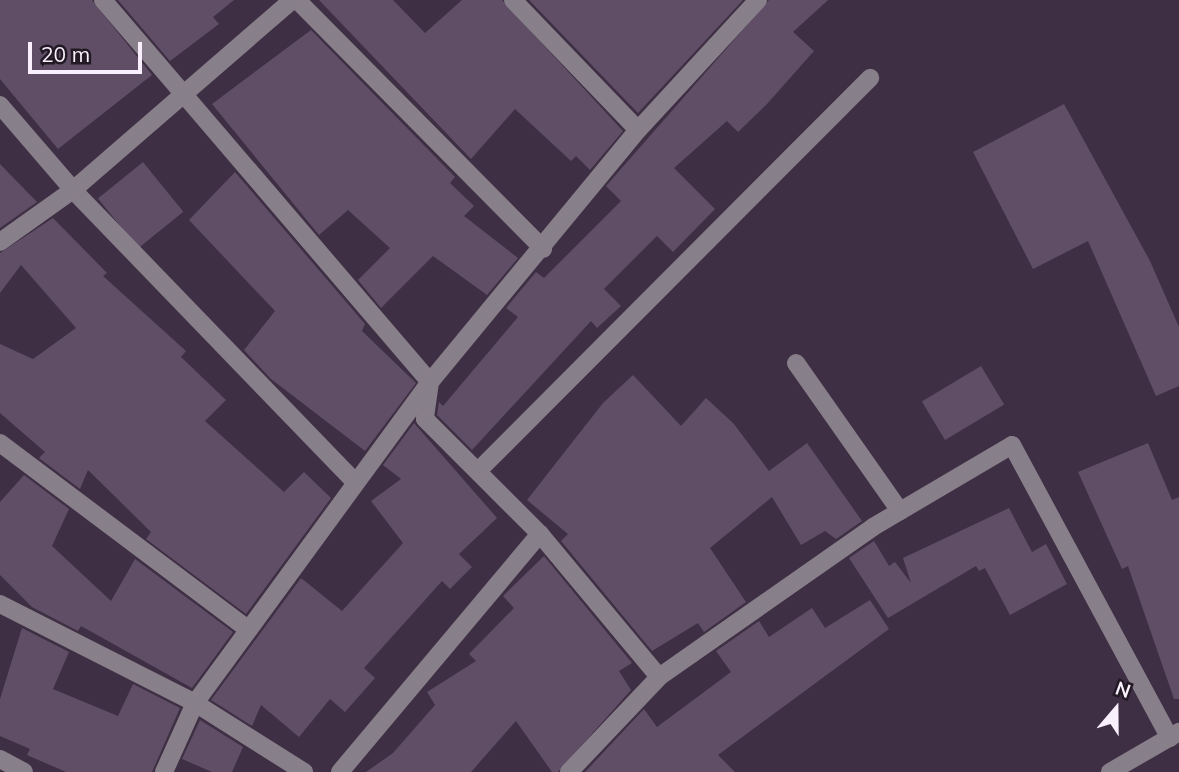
<!DOCTYPE html>
<html>
<head>
<meta charset="utf-8">
<style>
  body { margin:0 }
  #map { position:relative; width:1179px; height:772px; overflow:hidden; background:#3f2f44; font-family:Mulish,sans-serif }
  div>[style] { position:absolute }
  .building>* { inset:0; background:#5f4e65; transform-origin:0 0 }
  .minor>* { height:18px; margin:-9px; padding:0 9px; transform-origin:9px; border-radius:9px; background:#877f89 }
  span { translate:-50% -50%; white-space:nowrap; text-align:center; line-height:1.15; -webkit-text-stroke:6px #211a24; paint-order:stroke }
  .north { position:absolute; left:1081px; top:674px; width:70px; height:70px; -webkit-text-stroke:5px #211a24; paint-order:stroke; rotate:20deg; font-size:19px; font-weight:700; line-height:28px; text-align:center; color:#f9effd }
  .north::after { content:''; display:block; margin:auto; width:24px; height:32px; background:#f9effd; clip-path:polygon(50% 0,100% 100%,50% 72%,0 100%) }
  .scale { position:absolute; left:28px; top:42px; width:114px; height:32px; box-sizing:border-box; border:4px solid #f9effd; border-top:0; padding-left:9px; font-size:21px; line-height:24px; white-space:nowrap; color:#f9effd; -webkit-text-stroke:5px #211a24; paint-order:stroke }
</style>
</head>
<body>
<div id="map">
  <div class="building">
    <div style="clip-path:polygon(0 0,92px 0,152px 75px,58px 149px,0 79px)"></div>
    <div style="clip-path:polygon(118px 0,234px 0,213px 17px,219px 24px,170px 61px)"></div>
    <div style="clip-path:polygon(319px 0,393px 0,425px 33px,462px 0,502px 0,623px 131px,590px 170px,576px 156px,571px 161px,515px 109px,471px 159px)"></div>
    <div style="clip-path:polygon(529px 0,743px 0,638px 113px)"></div>
    <div style="clip-path:polygon(769px 0,828px 0,793px 32px,814px 51px,767px 104px,738px 132px,727px 121px,674px 168px,715px 209px,673px 252px,657px 236px,604px 289px,621px 306px,597px 328px,591px 321px,472px 450px,437px 415px,439px 402px,443px 406px,518px 317px,506px 308px,536px 272px,544px 278px,621px 201px,606px 186px)"></div>
    <div style="clip-path:polygon(311px 30px,455px 177px,450px 183px,474px 206px,464px 216px,518px 258px,487px 295px,433px 256px,381px 308px,358px 280px,390px 248px,348px 210px,319px 235px,212px 104px)"></div>
    <div style="clip-path:polygon(1064px 104px,1150px 261px,1179px 327px,1179px 386px,1156px 396px,1088px 241px,1033px 269px,973px 152px)"></div>
    <div style="left:143px;top:162px;width:64px;height:58px;rotate:51deg"></div>
    <div style="clip-path:polygon(0 164px,37px 202px,0 228px)"></div>
    <div style="clip-path:polygon(235px 172px,365px 324px,362px 331px,416px 383px,365px 451px,271px 379px,244px 350px,275px 311px,189px 220px)"></div>
    <div style="clip-path:polygon(53px 218px,107px 273px,103px 276px,186px 351px,181px 357px,226px 400px,205px 421px,284px 492px,304px 472px,331px 498px,246px 614px,146px 539px,151px 532px,88px 470px,80px 489px,39px 458px,45px 452px,0 413px,0 344px,33px 359px,76px 328px,21px 265px,0 293px,0 253px)"></div>
    <div style="left:981px;top:366px;width:45px;height:69px;rotate:59deg"></div>
    <div style="clip-path:polygon(633px 375px,681px 426px,706px 398px,734px 424px,769px 471px,807px 443px,862px 521px,836px 539px,825px 531px,801px 545px,772px 497px,710px 548px,746px 602px,704px 632px,698px 623px,652px 651px,561px 541px,568px 534px,527px 500px,603px 403px)"></div>
    <div style="clip-path:polygon(414px 423px,497px 518px,459px 554px,472px 567px,450px 589px,442px 581px,364px 668px,375px 678px,345px 712px,330px 699px,299px 737px,261px 705px,252px 726px,211px 700px,301px 578px,342px 611px,403px 543px,371px 501px,401px 479px,383px 465px)"></div>
    <div style="clip-path:polygon(1148px 443px,1172px 500px,1179px 497px,1179px 699px,1174px 699px,1128px 566px,1122px 569px,1078px 472px)"></div>
    <div style="clip-path:polygon(24px 475px,69px 509px,52px 546px,111px 601px,135px 559px,233px 632px,192px 688px,81px 626px,78px 631px,32px 607px,0 575px,0 502px)"></div>
    <div style="clip-path:polygon(1009px 508px,1032px 552px,1046px 544px,1067px 584px,1010px 615px,985px 568px,979px 571px,976px 566px,888px 618px,849px 558px,874px 541px,889px 566px,895px 562px,911px 583px,903px 558px)"></div>
    <div style="clip-path:polygon(544px 556px,632px 663px,619px 671px,631px 690px,558px 772px,552px 772px,516px 721px,471px 772px,366px 772px,393px 753px,435px 705px,427px 692px,476px 661px,469px 654px,514px 608px,503px 596px)"></div>
    <div style="clip-path:polygon(870px 600px,889px 629px,718px 755px,735px 772px,585px 772px,644px 709px,657px 727px,731px 672px,716px 651px,759px 621px,769px 637px,812px 608px,825px 628px)"></div>
    <div style="clip-path:polygon(22px 628px,69px 652px,53px 689px,118px 716px,133px 684px,180px 708px,152px 772px,66px 772px,27px 755px,30px 749px,0 736px,0 699px)"></div>
    <div style="clip-path:polygon(200px 720px,243px 747px,232px 772px,212px 772px,182px 759px)"></div>
  </div>
  <div class="minor">
    <div style="left:103px;top:0;width:503px;rotate:49.44deg"></div>
    <div style="left:430px;top:382px;width:37px;rotate:98deg"></div>
    <div style="left:425px;top:419px;width:163px;rotate:45deg"></div>
    <div style="left:540px;top:534px;width:186px;rotate:50.2deg"></div>
    <div style="left:297px;top:0;width:350px;rotate:45.3deg"></div>
    <div style="left:513px;top:0;width:180px;rotate:46.1deg"></div>
    <div style="left:0;top:105px;width:112px;rotate:49.3deg"></div>
    <div style="left:73px;top:190px;width:406px;rotate:46deg"></div>
    <div style="left:0;top:242px;width:90px;rotate:-35.5deg"></div>
    <div style="left:73px;top:190px;width:290px;rotate:-40.9deg"></div>
    <div style="left:796px;top:363px;width:181px;rotate:54.9deg"></div>
    <div style="left:0;top:443px;width:308px;rotate:36.9deg"></div>
    <div style="left:479px;top:470px;width:554px;rotate:-45.07deg"></div>
    <div style="left:0;top:604px;width:219px;rotate:26.9deg"></div>
    <div style="left:195px;top:703px;width:129px;rotate:32.3deg"></div>
    <div style="left:0;top:759px;width:27px;rotate:28deg"></div>
    <div style="left:164px;top:772px;width:76px;rotate:-65.8deg"></div>
    <div style="left:195px;top:703px;width:398px;rotate:-53.8deg"></div>
    <div style="left:430px;top:382px;width:327px;rotate:-50.5deg"></div>
    <div style="left:638px;top:130px;width:177px;rotate:-47.3deg"></div>
    <div style="left:340px;top:772px;width:311px;rotate:-50deg"></div>
    <div style="left:569px;top:772px;width:131px;rotate:-46.5deg"></div>
    <div style="left:659px;top:677px;width:261px;rotate:-35deg"></div>
    <div style="left:873px;top:527px;width:161px;rotate:-30.5deg"></div>
    <div style="left:1012px;top:445px;width:333px;rotate:61.7deg"></div>
    <div style="left:1110px;top:772px;width:80px;rotate:-30.1deg"></div>
  </div>
  <div class="north">N</div>
  <div class="scale">20 m</div>
</div>
</body>
</html>
